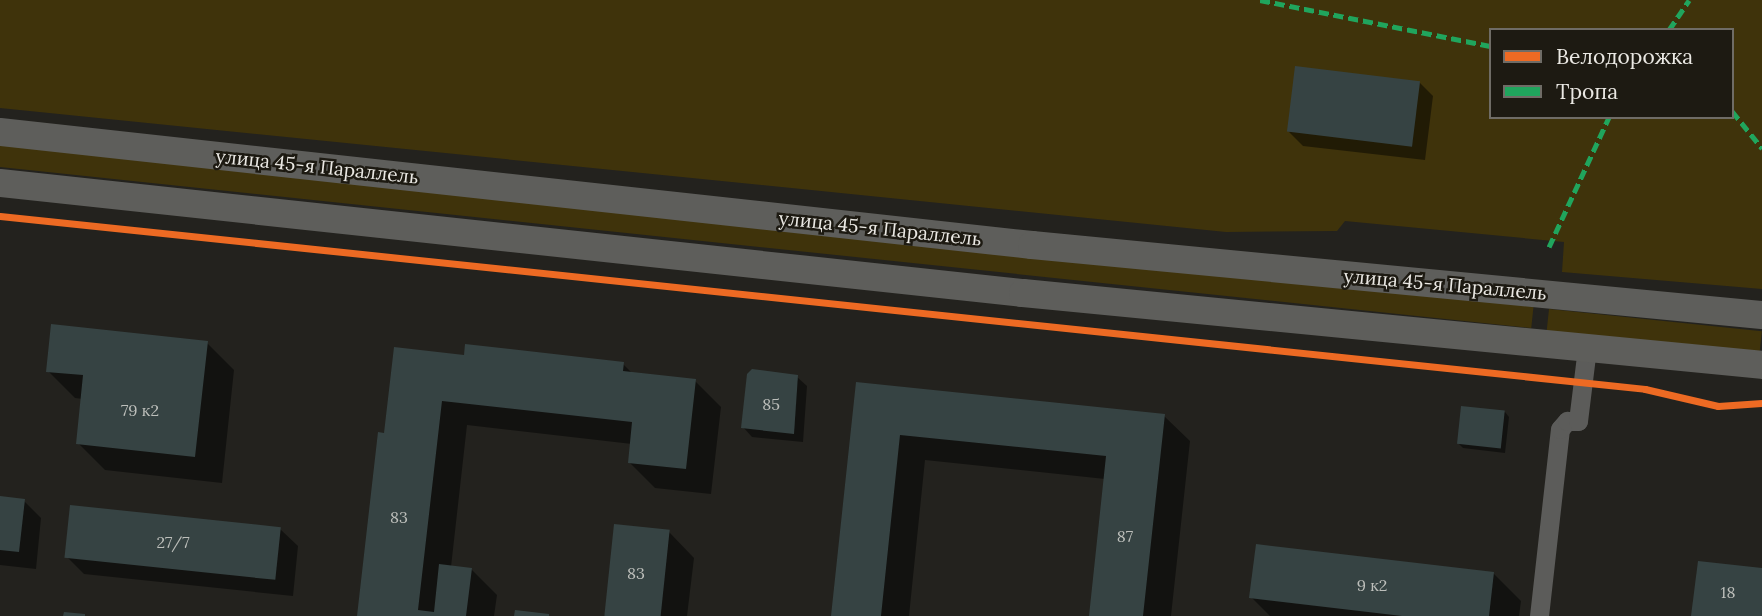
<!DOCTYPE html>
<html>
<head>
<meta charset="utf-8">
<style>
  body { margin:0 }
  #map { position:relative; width:1762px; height:616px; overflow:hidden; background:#23221e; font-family:Lora,serif }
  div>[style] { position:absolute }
  .green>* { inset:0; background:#3f330b; transform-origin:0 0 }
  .shadow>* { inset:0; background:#0007 }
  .building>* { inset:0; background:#364343; transform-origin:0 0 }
  .street>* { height:19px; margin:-9.5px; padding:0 9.5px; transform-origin:9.5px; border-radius:9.5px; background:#5c5c5a }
  .secondary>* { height:28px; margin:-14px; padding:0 14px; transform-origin:14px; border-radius:14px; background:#5e5e5b }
  .quiet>* { height:5px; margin-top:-2.5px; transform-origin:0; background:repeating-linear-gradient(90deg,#20a55d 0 10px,transparent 0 15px) }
  .cycleway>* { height:7px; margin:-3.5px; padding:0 3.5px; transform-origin:3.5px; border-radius:3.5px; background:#ed6a23 }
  span { translate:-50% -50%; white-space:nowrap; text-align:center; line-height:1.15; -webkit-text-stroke:5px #1d1a12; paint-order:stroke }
  .number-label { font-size:16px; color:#bdbfbb }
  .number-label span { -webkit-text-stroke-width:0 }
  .street-label { font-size:19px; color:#eae8e3 }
  .legend { position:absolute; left:1489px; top:28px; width:245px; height:91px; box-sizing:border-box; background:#1d1a12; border:2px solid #6f6c66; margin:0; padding:9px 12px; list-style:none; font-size:21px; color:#eae8e3 }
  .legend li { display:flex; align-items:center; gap:14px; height:35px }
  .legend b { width:35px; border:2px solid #6f6c66 }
</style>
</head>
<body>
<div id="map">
  <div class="green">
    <div style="clip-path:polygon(evenodd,0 0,1762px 0,1762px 289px,1562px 272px,1564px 242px,1345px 221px,1337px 231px,1226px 232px,0 108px,0 0,1491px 30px,1732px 30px,1732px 117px,1491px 117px,1491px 30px)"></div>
    <div style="left:0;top:145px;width:1542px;height:22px;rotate:6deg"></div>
    <div style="left:1549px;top:309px;width:214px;height:23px;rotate:6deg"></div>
  </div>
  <div class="shadow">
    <div style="clip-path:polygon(1419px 82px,1433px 96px,1425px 160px,1303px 146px,1289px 132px)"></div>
    <div style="clip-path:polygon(207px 343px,234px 370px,222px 483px,105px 470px,78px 443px,83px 399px,75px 398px,48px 371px)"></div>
    <div style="clip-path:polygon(466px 357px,623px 364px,633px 374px,695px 381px,721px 407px,711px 494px,655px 488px,629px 462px,632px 444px,467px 425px,451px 567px,471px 569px,497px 595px,494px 616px,359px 616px,386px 435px)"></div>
    <div style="clip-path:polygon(797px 377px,807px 386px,803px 442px,752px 437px,743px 427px)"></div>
    <div style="clip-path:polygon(857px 384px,1164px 416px,1190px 441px,1171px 616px,1091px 616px,1105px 479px,925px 460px,909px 616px,833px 616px)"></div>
    <div style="clip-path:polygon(1505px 412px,1509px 417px,1505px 453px,1463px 448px,1459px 444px)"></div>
    <div style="clip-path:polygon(0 498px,24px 501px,41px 518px,36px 569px,0 565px)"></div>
    <div style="clip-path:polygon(280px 529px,298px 546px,293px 596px,84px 574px,67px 557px)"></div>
    <div style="clip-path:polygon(669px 532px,694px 558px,687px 616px,604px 616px)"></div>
    <div style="clip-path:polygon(1494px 574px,1521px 601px,1519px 616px,1270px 616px,1251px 597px)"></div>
  </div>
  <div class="building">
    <div style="left:1295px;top:66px;width:126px;height:66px;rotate:7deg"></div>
    <div style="clip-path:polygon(51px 324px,208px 341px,195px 457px,76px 444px,83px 375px,46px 372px)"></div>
    <div style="clip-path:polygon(465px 344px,624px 362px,623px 371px,696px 379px,686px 469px,628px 463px,632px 422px,442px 401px,418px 610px,434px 612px,439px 564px,472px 568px,466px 616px,357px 616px,378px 432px,384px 433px,394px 347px,464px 355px)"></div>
    <div style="clip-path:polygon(752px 369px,798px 375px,794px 434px,741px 428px,747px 374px)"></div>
    <div style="clip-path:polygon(856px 382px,1165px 414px,1143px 616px,1089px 616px,1106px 456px,900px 435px,881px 616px,831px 616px)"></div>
    <div style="left:1461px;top:406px;width:44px;height:38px;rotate:6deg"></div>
    <div style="clip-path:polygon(0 496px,25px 499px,19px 552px,0 550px)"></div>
    <div style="left:70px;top:505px;width:212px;height:53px;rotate:6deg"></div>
    <div style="left:614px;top:524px;width:56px;height:93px;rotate:6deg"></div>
    <div style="clip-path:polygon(1256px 544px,1494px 572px,1489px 616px,1402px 616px,1249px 598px)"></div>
    <div style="clip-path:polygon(1698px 561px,1762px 568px,1762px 616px,1691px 616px)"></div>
    <div style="clip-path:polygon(515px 610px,549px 614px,549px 616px,514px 616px)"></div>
    <div style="clip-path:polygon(64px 612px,85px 614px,85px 616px,63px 616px)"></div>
  </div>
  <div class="street">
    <div style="left:1539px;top:616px;width:188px;rotate:-83.6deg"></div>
    <div style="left:1560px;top:429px;width:11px;rotate:-49deg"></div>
    <div style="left:1567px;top:421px;width:11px"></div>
    <div style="left:1578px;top:421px;width:74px;rotate:-83deg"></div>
  </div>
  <div class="secondary">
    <div style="left:0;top:132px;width:1038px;rotate:6.25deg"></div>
    <div style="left:1032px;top:245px;width:733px;rotate:5.48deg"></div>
    <div style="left:0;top:183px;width:1029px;rotate:6.14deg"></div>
    <div style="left:1023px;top:293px;width:742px;rotate:5.56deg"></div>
  </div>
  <div class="quiet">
    <div style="left:1260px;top:0;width:236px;rotate:11.3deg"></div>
    <div style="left:1669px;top:30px;width:36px;rotate:-56deg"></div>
    <div style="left:1732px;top:111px;width:48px;rotate:51deg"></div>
    <div style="left:1549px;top:247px;width:143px;rotate:-65.2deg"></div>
  </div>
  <div class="cycleway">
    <div style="left:0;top:216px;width:1654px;rotate:6deg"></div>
    <div style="left:1645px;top:389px;width:75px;rotate:13.1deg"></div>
    <div style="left:1718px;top:406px;width:44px;rotate:-3.9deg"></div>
  </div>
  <div class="number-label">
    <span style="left:771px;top:404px">85</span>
    <span style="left:140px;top:410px">79 к2</span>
    <span style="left:399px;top:517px">83</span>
    <span style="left:1125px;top:536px">87</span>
    <span style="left:173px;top:542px">27/7</span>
    <span style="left:636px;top:573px">83</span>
    <span style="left:1372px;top:585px">9 к2</span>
    <span style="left:1728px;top:592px">18</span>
  </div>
  <div class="street-label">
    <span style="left:317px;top:167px;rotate:6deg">улица 45-я Параллель</span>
    <span style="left:880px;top:229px;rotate:6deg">улица 45-я Параллель</span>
    <span style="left:1445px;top:285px;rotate:5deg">улица 45-я Параллель</span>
  </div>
  <ul class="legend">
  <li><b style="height:9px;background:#ed6a23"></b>Велодорожка</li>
  <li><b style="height:9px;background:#20a55d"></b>Тропа</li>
  </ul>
</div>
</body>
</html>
